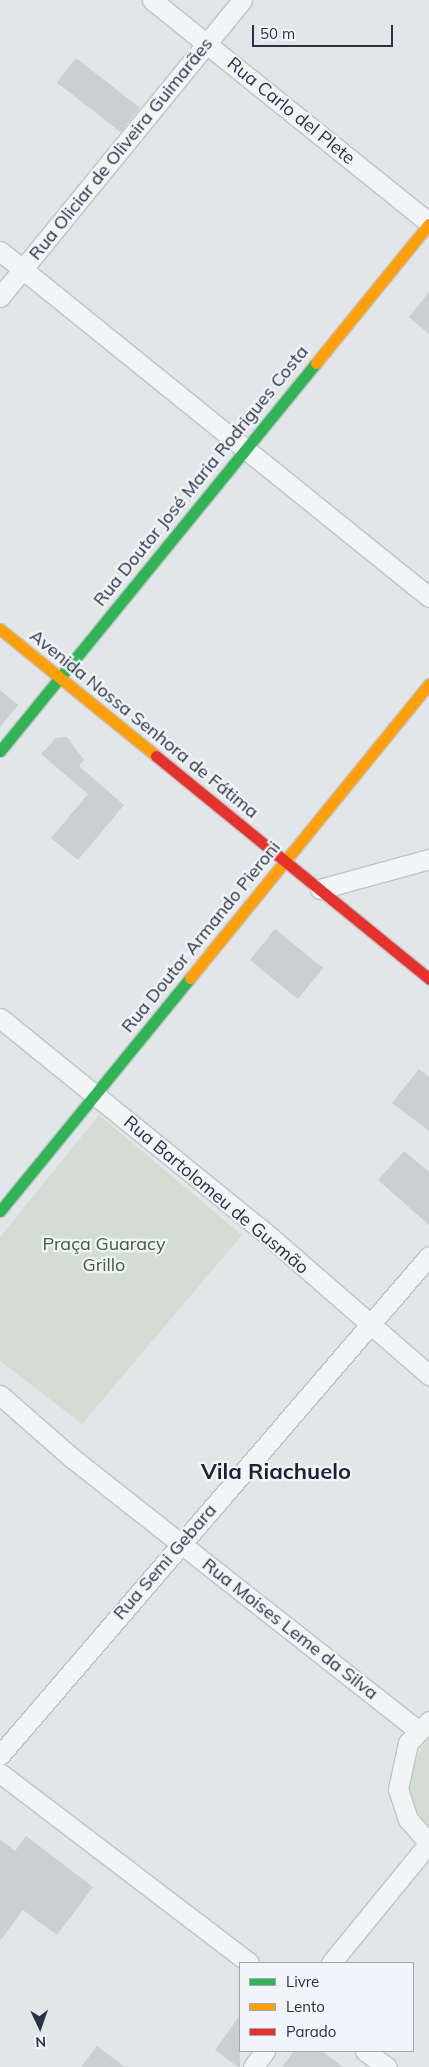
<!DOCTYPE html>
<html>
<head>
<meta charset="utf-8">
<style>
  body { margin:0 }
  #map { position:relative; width:429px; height:2067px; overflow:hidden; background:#e3e6e9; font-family:Mulish,sans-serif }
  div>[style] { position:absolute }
  .green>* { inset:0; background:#d3ddd4 }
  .building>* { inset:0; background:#ccced2; transform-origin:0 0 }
  .roads { filter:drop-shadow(1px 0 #c1c4c7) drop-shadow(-1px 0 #c1c4c7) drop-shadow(0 1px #c1c4c7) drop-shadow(0 -1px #c1c4c7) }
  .street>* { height:19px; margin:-9.5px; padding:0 9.5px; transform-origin:9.5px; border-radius:9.5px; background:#f3f4f6 }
  .fast>* { height:11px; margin:-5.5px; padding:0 5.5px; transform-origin:5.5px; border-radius:5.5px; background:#30b455 }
  .slow>* { height:11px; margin:-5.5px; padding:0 5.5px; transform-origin:5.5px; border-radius:5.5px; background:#ff9f0a }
  .jam>* { height:11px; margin:-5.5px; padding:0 5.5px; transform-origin:5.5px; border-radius:5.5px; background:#e5322d }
  span { translate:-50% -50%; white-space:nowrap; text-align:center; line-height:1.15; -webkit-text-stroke:4.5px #f1f4f8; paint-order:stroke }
  .street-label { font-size:18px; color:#283245 }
  .park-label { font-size:18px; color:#3b6234 }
  .district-label { font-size:22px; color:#1a2336; font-weight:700 }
  .legend { position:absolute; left:239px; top:1962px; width:175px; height:90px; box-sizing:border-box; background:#f1f4f8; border:1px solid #a1a6b0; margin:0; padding:6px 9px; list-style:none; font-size:15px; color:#283245 }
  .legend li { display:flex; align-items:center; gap:10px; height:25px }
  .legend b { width:25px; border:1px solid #a1a6b0 }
  .north { position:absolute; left:15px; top:2002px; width:50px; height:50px; -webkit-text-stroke:4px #f1f4f8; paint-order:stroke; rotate:177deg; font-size:14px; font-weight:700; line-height:20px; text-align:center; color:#283245 }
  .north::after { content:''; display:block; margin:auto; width:18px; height:22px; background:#283245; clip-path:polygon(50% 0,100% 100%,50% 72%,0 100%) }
  .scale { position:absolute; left:252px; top:25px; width:141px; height:22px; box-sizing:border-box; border:2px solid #283245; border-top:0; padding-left:6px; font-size:15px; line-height:18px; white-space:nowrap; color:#283245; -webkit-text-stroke:4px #f1f4f8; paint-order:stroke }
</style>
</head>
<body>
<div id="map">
  <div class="green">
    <div style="clip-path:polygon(99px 1115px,242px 1235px,82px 1424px,0 1361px,0 1237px)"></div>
    <div style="clip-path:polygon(429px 1735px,429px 1827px,416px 1810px,410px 1790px,410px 1768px)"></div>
  </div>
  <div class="building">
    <div style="left:76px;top:58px;width:81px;height:31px;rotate:38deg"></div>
    <div style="clip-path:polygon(429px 292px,429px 334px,409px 317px)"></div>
    <div style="clip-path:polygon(0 690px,18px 705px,0 727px)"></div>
    <div style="clip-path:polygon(67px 737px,84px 760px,79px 766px,124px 805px,78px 860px,51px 838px,88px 794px,41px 754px,56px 738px)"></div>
    <div style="left:275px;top:929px;width:62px;height:40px;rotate:39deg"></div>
    <div style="clip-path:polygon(419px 1069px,429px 1077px,429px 1131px,392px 1103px)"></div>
    <div style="clip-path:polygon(404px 1151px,429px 1172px,429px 1225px,378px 1180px)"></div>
    <div style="clip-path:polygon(26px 1836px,93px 1887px,57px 1935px,23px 1910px,0 1941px,0 1839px,15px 1851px)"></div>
    <div style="clip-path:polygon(240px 2015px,240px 2067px,238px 2067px,215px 2050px)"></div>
    <div style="clip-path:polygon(97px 2046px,125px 2067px,81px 2067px)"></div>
    <div style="clip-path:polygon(294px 2051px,322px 2051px,343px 2067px,282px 2067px)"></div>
  </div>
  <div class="roads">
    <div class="street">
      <div style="left:152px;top:0;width:356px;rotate:38.8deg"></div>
      <div style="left:0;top:251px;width:551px;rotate:38.89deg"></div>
      <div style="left:0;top:297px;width:383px;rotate:-50.8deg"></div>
      <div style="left:320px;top:889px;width:113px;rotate:-15.4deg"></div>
      <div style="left:0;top:1018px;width:336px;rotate:39deg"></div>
      <div style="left:261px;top:1229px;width:223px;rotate:41deg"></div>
      <div style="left:0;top:1395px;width:96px;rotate:41.2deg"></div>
      <div style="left:72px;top:1458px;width:440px;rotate:38.2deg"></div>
      <div style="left:429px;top:1721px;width:30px;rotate:134deg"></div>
      <div style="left:408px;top:1743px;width:47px;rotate:102.3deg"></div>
      <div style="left:398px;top:1789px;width:32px;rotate:72deg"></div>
      <div style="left:408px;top:1819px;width:32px;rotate:49deg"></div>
      <div style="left:0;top:1755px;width:658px;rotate:-49.31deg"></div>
      <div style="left:0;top:1773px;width:313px;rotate:37.3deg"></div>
      <div style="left:331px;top:1963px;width:155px;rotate:-50.8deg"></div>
      <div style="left:365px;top:2051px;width:27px;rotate:36deg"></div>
      <div style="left:253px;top:2067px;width:20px;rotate:-53deg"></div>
    </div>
    <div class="fast">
      <div style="left:0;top:751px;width:500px;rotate:-50.84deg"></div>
      <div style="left:0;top:1211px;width:301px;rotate:-50.8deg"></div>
    </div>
    <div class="slow">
      <div style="left:316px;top:363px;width:179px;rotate:-50.9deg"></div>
      <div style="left:0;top:629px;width:201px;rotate:39.1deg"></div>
      <div style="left:190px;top:978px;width:379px;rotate:-50.9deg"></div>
    </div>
    <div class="jam">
      <div style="left:156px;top:756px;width:353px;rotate:39.2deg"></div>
    </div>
  </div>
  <div class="street-label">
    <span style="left:291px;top:111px;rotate:39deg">Rua Carlo del Plete</span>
    <span style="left:121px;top:149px;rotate:-51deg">Rua Oliciar de Oliveira Guimarães</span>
    <span style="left:201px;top:476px;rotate:-51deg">Rua Doutor José Maria Rodrigues Costa</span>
    <span style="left:144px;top:724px;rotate:39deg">Avenida Nossa Senhora de Fátima</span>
    <span style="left:201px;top:937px;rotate:-51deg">Rua Doutor Armando Pieroni</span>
    <span style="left:216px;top:1195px;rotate:40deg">Rua Bartolomeu de Gusmão</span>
    <span style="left:165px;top:1562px;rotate:-49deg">Rua Semi Gebara</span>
    <span style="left:290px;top:1629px;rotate:38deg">Rua Moises Leme da Silva</span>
  </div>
  <div class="park-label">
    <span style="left:104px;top:1255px">Praça Guaracy<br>Grillo</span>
  </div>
  <div class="district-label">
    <span style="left:276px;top:1472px">Vila Riachuelo</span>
  </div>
  <ul class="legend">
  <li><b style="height:6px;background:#30b455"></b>Livre</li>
  <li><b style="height:6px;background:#ff9f0a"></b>Lento</li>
  <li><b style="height:6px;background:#e5322d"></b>Parado</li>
  </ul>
  <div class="north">N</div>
  <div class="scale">50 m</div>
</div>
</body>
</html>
